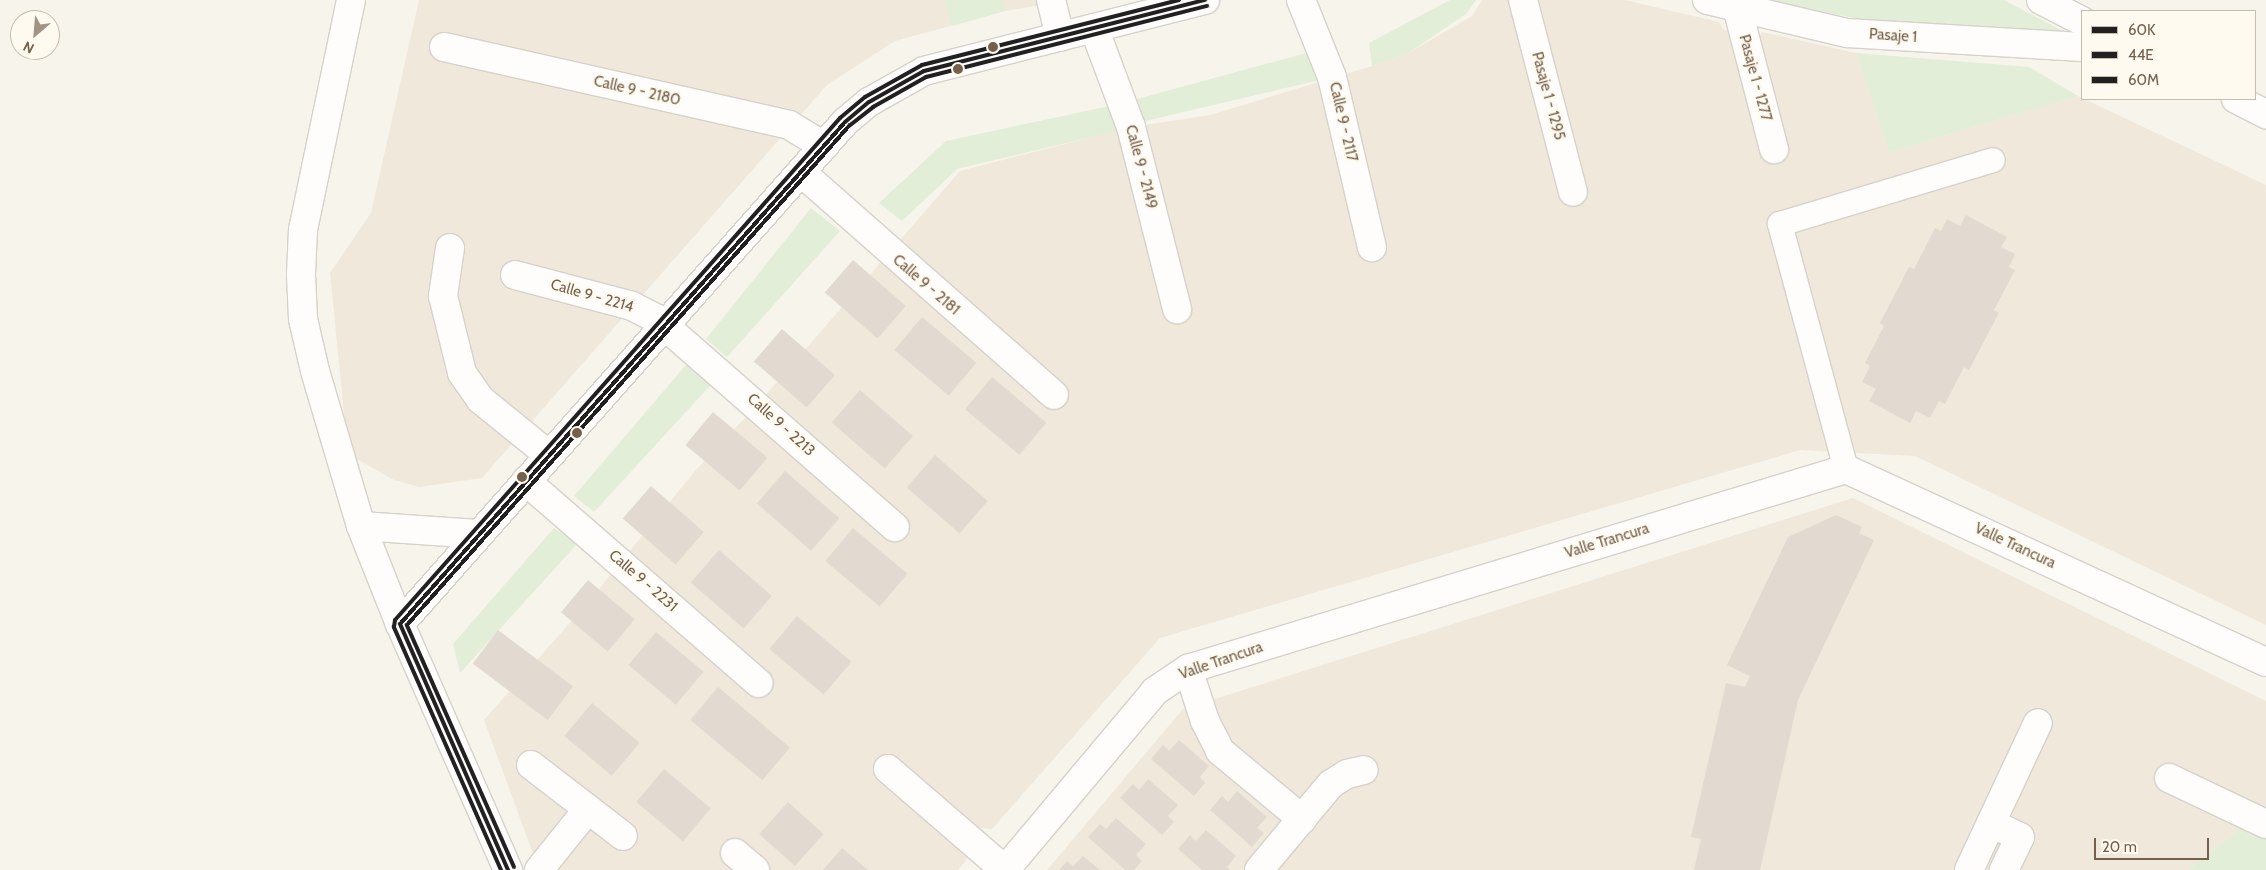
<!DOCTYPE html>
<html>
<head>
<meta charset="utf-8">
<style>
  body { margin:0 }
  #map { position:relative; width:2266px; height:870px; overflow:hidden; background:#f7f4ec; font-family:Cabin,sans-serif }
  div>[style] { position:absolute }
  .residential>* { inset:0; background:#f0e8da }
  .green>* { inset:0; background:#e2eed8 }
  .building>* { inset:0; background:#e2dad1; transform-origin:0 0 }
  .roads { filter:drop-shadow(1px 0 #d6d1cb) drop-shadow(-1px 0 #d6d1cb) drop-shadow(0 1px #d6d1cb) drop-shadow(0 -1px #d6d1cb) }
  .service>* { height:24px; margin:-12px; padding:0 12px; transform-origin:12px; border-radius:12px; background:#fefdfc }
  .minor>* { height:28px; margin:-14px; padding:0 14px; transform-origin:14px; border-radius:14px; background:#fefdfc }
  .tertiary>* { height:28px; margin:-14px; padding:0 14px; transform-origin:14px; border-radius:14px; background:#fefdfc }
  .secondary>* { height:28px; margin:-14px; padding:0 14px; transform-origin:14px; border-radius:14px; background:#fefdfc }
  .bus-1>* { height:4px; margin:-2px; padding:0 2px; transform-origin:2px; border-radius:2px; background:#212121 }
  .bus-2>* { height:4px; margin:-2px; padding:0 2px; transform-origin:2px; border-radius:2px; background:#212121 }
  .bus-3>* { height:4px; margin:-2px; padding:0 2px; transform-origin:2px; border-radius:2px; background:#212121 }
  .dots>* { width:14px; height:14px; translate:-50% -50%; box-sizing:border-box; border:2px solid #fefaef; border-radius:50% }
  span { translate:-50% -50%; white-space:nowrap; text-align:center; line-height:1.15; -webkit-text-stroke:4.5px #fefaef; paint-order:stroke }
  .street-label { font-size:15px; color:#75604d }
  .legend { position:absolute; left:2081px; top:10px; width:175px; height:90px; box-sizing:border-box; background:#fefaef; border:1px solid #c7bcae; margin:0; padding:6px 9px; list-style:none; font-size:15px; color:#75604d }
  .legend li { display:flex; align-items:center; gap:10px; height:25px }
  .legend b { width:25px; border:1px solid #c7bcae }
  .north { position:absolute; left:10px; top:10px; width:50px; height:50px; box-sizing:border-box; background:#fefaef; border:1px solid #c7bcae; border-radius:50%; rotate:207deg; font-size:14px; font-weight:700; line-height:20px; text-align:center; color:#75604d }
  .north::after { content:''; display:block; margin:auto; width:18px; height:22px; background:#a29485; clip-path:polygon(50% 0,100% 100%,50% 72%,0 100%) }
  .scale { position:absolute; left:2094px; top:838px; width:115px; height:22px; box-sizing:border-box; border:2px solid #75604d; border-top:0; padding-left:6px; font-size:15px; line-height:18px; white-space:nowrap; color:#75604d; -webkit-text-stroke:4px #fefaef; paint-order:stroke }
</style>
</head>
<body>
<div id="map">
  <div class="residential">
    <div style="clip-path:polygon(419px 0,1070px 0,1005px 11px,895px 41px,827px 85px,482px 478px,419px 487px,394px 480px,355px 458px,347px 444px,330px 273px,371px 213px)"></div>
    <div style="clip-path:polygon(1482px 0,1625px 0,1719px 22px,1724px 30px,1759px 37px,1762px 32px,1856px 53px,1889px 152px,2078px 96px,2266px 185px,2266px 625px,1915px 456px,1800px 450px,1160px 638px,992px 829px,979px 828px,963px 847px,967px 859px,958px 870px,539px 870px,484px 720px,589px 601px,695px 471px,757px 405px,960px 171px,1131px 127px,1210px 115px,1372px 66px,1410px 52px,1472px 16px)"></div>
    <div style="clip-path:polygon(1853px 498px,2266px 701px,2266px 808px,2188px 870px,1047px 870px,1183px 709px)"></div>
  </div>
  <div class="green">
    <div style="clip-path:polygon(946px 0,1003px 0,1005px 11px,952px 26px)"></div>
    <div style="clip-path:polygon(1450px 0,1476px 0,1466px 14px,1410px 52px,1372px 66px,1369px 43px)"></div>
    <div style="clip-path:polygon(1751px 0,2004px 0,2072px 36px,1920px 29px)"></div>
    <div style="clip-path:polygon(1321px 49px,1332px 77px,1137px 123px,1130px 101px)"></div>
    <div style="clip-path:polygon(1856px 53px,2029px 67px,2078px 96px,1889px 152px)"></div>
    <div style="clip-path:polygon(1119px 104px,1126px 129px,957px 169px,902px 221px,879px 203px,946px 141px)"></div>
    <div style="clip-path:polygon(811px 208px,840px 231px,727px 357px,706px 339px)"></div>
    <div style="clip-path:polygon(691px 359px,717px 378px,594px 512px,574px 496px)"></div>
    <div style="clip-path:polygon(554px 528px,578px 543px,460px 673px,453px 644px)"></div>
    <div style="clip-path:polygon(2266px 808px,2266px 870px,2188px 870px)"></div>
  </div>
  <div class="building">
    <div style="clip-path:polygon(1966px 215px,2007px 237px,2001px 247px,2015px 254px,2009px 267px,2015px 270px,1994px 310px,1999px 313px,1969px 370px,1964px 367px,1945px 404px,1939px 401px,1930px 418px,1916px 411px,1910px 423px,1869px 401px,1876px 389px,1862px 382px,1870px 366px,1865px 363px,1884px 326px,1880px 323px,1909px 267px,1914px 269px,1935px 228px,1941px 231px,1947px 219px,1960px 226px)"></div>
    <div style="left:853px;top:260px;width:70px;height:43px;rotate:41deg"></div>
    <div style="left:922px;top:317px;width:71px;height:43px;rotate:40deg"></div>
    <div style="left:782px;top:329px;width:70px;height:43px;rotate:41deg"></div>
    <div style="left:992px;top:377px;width:71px;height:42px;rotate:40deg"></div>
    <div style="left:860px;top:390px;width:70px;height:43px;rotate:41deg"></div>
    <div style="left:713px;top:412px;width:71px;height:43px;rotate:40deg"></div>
    <div style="left:935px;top:455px;width:70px;height:43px;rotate:41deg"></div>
    <div style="left:785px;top:471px;width:72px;height:43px;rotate:41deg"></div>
    <div style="left:651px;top:486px;width:70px;height:43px;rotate:41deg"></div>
    <div style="clip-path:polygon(1836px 515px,1862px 527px,1859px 533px,1874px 540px,1798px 700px,1760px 870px,1694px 870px,1701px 839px,1691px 837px,1726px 683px,1745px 687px,1750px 676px,1727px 665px,1788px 537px)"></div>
    <div style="left:853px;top:528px;width:71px;height:43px;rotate:40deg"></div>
    <div style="left:719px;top:550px;width:70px;height:43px;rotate:41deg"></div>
    <div style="left:588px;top:580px;width:61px;height:42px;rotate:40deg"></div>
    <div style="left:797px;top:616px;width:71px;height:43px;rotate:40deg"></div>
    <div style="left:498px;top:630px;width:94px;height:42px;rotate:37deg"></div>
    <div style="left:656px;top:632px;width:62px;height:43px;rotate:40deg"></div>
    <div style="left:718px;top:687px;width:94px;height:43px;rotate:40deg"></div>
    <div style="left:592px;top:703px;width:62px;height:43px;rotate:40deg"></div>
    <div style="clip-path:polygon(1179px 740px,1209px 766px,1200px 777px,1205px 783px,1194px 796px,1151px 759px,1163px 745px,1169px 751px)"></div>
    <div style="left:664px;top:769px;width:61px;height:43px;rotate:40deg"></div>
    <div style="clip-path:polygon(1148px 779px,1178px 805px,1168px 816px,1174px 822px,1162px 835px,1120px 798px,1133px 784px,1139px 790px)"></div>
    <div style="clip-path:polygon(1237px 791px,1267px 817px,1257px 828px,1264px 833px,1252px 847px,1210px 810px,1222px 796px,1228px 802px)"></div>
    <div style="left:788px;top:802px;width:48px;height:43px;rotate:42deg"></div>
    <div style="clip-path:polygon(1116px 818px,1146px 844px,1136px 855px,1142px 861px,1134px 870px,1125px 870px,1088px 837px,1100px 824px,1106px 829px)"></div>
    <div style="clip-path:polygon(1206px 830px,1236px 856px,1227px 867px,1230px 870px,1202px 870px,1178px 849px,1190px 835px,1196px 841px)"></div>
    <div style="clip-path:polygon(842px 848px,868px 870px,823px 870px)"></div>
    <div style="clip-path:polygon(1083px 856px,1100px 870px,1059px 870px,1067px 861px,1073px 866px)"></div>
  </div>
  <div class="roads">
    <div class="service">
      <div style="left:1846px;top:469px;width:254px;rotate:-105.1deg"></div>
      <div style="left:1780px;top:224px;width:222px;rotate:-16.7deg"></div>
    </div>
    <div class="minor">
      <div style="left:351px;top:0;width:234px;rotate:101.8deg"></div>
      <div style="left:303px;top:229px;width:46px;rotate:92.5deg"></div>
      <div style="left:301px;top:275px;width:44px;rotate:87.4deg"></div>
      <div style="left:303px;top:319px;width:53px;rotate:77deg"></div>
      <div style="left:315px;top:371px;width:162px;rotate:73.5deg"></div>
      <div style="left:361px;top:526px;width:105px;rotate:68.3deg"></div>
      <div style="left:1051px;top:0;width:38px;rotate:76deg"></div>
      <div style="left:1301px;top:0;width:83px;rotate:68.1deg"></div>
      <div style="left:1332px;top:77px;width:175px;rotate:76.8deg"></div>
      <div style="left:1523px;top:0;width:198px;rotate:75.4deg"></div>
      <div style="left:1707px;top:0;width:144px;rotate:13.3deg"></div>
      <div style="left:1847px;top:33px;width:235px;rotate:3.4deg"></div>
      <div style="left:1737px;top:7px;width:147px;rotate:75.4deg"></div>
      <div style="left:1094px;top:28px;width:106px;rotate:69.5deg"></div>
      <div style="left:1131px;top:127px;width:188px;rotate:75.8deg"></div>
      <div style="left:444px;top:47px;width:354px;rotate:12.7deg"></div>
      <div style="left:789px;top:125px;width:41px;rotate:31deg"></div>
      <div style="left:801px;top:172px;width:337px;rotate:41.4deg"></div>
      <div style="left:450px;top:248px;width:49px;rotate:98.3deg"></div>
      <div style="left:443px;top:296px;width:79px;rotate:76.1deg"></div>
      <div style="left:462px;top:373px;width:33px;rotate:55deg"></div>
      <div style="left:481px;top:400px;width:87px;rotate:39deg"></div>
      <div style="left:515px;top:275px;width:121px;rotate:14.8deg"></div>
      <div style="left:632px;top:306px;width:28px;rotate:27deg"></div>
      <div style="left:657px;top:319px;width:316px;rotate:41.2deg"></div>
      <div style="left:526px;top:481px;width:308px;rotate:41deg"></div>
      <div style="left:361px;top:526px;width:117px;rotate:3.9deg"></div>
      <div style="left:1188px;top:669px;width:55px;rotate:71.9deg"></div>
      <div style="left:1205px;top:721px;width:34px;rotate:63deg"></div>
      <div style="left:1220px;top:751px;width:107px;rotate:39.7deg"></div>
      <div style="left:531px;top:765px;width:116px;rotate:37.7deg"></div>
      <div style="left:888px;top:769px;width:155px;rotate:40.8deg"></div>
      <div style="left:2169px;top:778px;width:107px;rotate:25.4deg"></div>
      <div style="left:1991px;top:823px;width:32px;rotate:26deg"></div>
      <div style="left:2020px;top:837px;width:37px;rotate:116deg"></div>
      <div style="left:735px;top:853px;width:26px;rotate:40deg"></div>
      <div style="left:539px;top:870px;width:78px;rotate:-51.2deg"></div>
      <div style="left:1005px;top:870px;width:234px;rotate:-50deg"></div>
      <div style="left:1155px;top:691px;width:40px;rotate:-34deg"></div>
      <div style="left:1188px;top:669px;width:688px;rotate:-16.91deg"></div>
      <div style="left:1846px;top:469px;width:462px;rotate:24.7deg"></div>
      <div style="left:1259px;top:870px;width:112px;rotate:-50.1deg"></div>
      <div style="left:1331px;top:784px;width:19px;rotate:-32deg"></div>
      <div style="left:1347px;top:774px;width:17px;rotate:-13deg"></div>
      <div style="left:1969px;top:870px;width:162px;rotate:-64.9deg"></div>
    </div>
    <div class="tertiary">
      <div style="left:508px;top:870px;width:269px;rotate:-113.7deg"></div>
      <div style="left:400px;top:624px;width:671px;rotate:-48.44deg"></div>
      <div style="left:845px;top:122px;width:31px;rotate:-40deg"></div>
      <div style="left:869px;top:102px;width:63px;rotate:-29.4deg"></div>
      <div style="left:924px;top:71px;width:290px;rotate:-14.2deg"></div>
    </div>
    <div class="secondary">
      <div style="left:2041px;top:0;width:46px;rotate:27.1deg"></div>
      <div style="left:2236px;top:99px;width:34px;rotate:27deg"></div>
    </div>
  </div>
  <div class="bus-1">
    <div style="left:508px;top:870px;width:269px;rotate:-113.7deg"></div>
    <div style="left:400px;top:624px;width:671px;rotate:-48.44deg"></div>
    <div style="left:845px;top:122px;width:31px;rotate:-40deg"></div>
    <div style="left:869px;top:102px;width:63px;rotate:-29.4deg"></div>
    <div style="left:924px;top:71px;width:290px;rotate:-14.2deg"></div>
  </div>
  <div class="bus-2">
    <div style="left:514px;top:867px;width:265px;rotate:-113.9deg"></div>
    <div style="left:407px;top:625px;width:667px;rotate:-48.47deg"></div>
    <div style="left:849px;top:126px;width:31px;rotate:-38deg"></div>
    <div style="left:873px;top:107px;width:61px;rotate:-29.5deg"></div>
    <div style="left:926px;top:77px;width:290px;rotate:-14.2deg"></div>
  </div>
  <div class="bus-3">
    <div style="left:501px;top:870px;width:266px;rotate:-113.8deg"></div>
    <div style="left:394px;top:627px;width:7px;rotate:-82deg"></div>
    <div style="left:395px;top:620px;width:671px;rotate:-48.44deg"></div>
    <div style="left:840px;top:118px;width:33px;rotate:-40deg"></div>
    <div style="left:865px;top:97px;width:65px;rotate:-29.3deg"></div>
    <div style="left:922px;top:65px;width:265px;rotate:-14.2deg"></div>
  </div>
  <div class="dots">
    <div style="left:993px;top:47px;background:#75604d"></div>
    <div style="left:958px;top:69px;background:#75604d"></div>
    <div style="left:577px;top:433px;background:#75604d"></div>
    <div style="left:522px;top:477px;background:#75604d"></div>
  </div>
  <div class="street-label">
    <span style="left:1893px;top:36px;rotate:4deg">Pasaje 1</span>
    <span style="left:1755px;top:78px;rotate:75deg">Pasaje 1 - 1277</span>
    <span style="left:637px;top:91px;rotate:13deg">Calle 9 - 2180</span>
    <span style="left:1548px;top:96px;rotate:75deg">Pasaje 1 - 1295</span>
    <span style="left:1343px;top:122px;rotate:77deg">Calle 9 - 2117</span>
    <span style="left:1141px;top:167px;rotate:75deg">Calle 9 - 2149</span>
    <span style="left:926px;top:285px;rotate:41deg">Calle 9 - 2181</span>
    <span style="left:592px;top:296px;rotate:16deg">Calle 9 - 2214</span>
    <span style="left:781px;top:425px;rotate:42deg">Calle 9 - 2213</span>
    <span style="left:1607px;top:541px;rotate:-17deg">Valle Trancura</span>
    <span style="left:2015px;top:546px;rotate:25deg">Valle Trancura</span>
    <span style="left:643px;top:581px;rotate:41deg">Calle 9 - 2231</span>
    <span style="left:1221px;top:661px;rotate:-19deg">Valle Trancura</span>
  </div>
  <ul class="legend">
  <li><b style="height:6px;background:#212121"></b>60K</li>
  <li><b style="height:6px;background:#212121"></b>44E</li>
  <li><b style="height:6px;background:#212121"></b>60M</li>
  </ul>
  <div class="north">N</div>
  <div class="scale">20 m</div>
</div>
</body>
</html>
